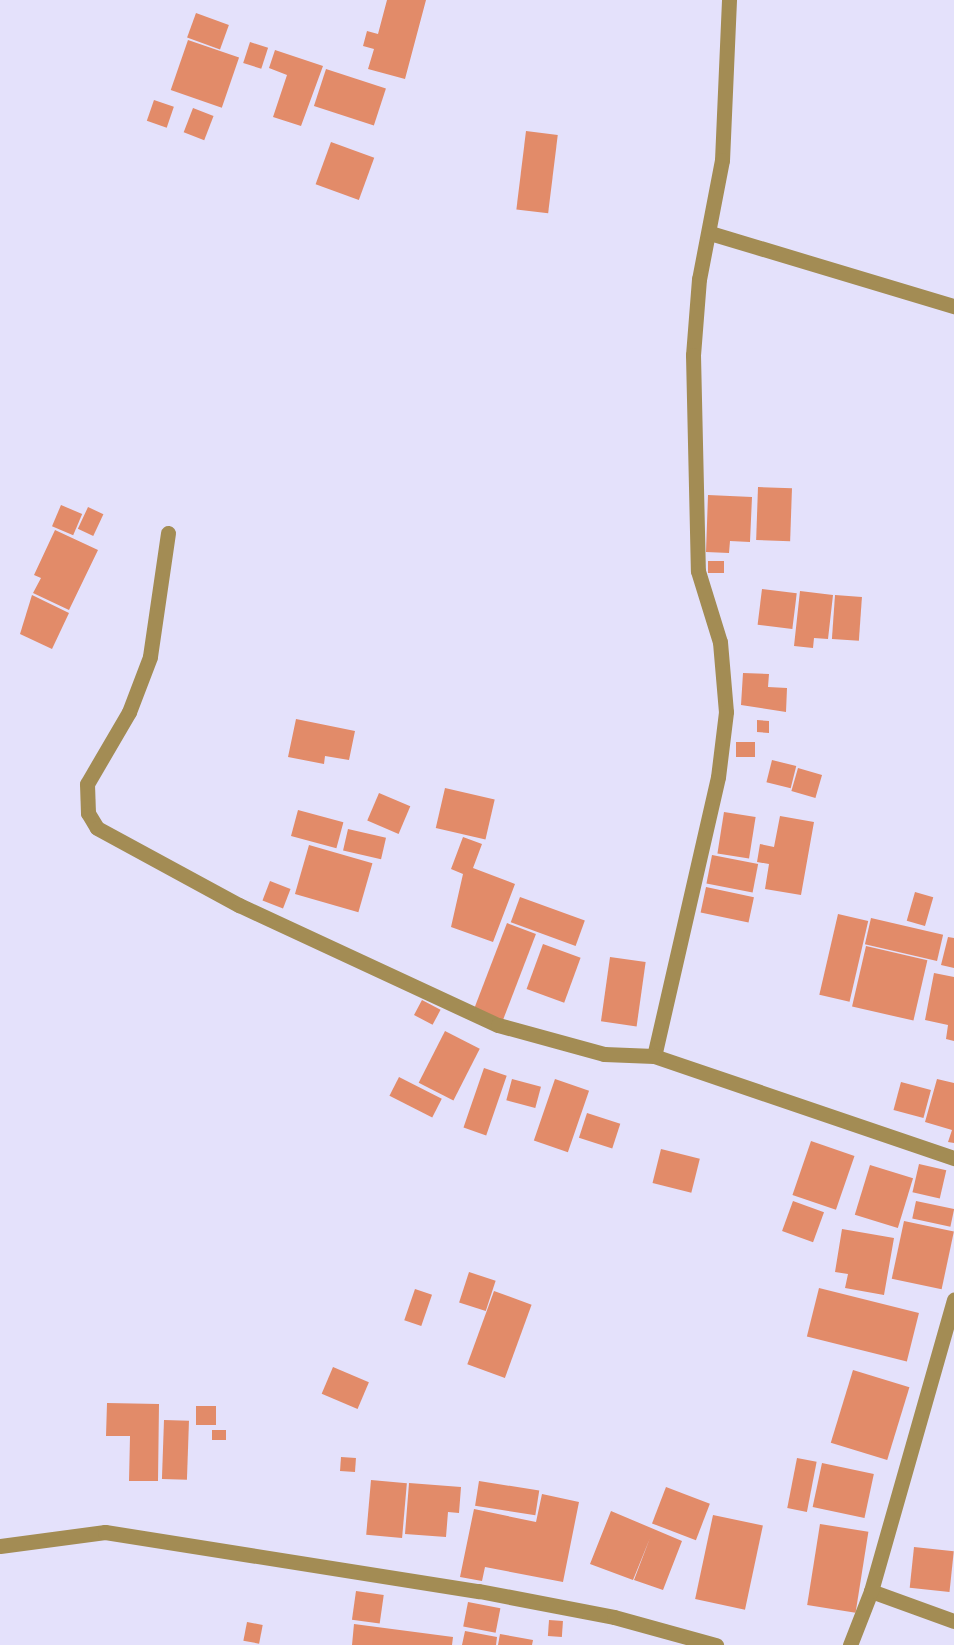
<!DOCTYPE html>
<html>
<head>
<meta charset="utf-8">
<style>
  body { margin:0 }
  #map { position:relative; width:954px; height:1645px; overflow:hidden; background:#e4e1fb; font-family:Roboto,sans-serif }
  div>[style] { position:absolute }
  .building>* { inset:0; background:#e28b69; transform-origin:0 0 }
  .minor>* { height:15px; margin:-7.5px; padding:0 7.5px; transform-origin:7.5px; border-radius:7.5px; background:#a38c54 }
  span { translate:-50% -50%; white-space:nowrap; text-align:center; line-height:1.15; -webkit-text-stroke:5px #e4e1fb; paint-order:stroke }
</style>
</head>
<body>
<div id="map">
  <div class="building">
    <div style="clip-path:polygon(387px 0,426px 0,405px 79px,368px 69px,374px 49px,363px 46px,367px 31px,378px 34px)"></div>
    <div style="left:196px;top:13px;width:35px;height:26px;rotate:20deg"></div>
    <div style="left:188px;top:40px;width:54px;height:53px;rotate:19deg"></div>
    <div style="left:250px;top:42px;width:19px;height:22px;rotate:18deg"></div>
    <div style="clip-path:polygon(275px 50px,323px 66px,301px 126px,273px 117px,287px 75px,269px 68px)"></div>
    <div style="left:326px;top:69px;width:63px;height:39px;rotate:18deg"></div>
    <div style="left:154px;top:100px;width:21px;height:22px;rotate:19deg"></div>
    <div style="left:193px;top:108px;width:22px;height:26px;rotate:21deg"></div>
    <div style="left:526px;top:131px;width:32px;height:79px;rotate:7deg"></div>
    <div style="left:331px;top:142px;width:46px;height:45px;rotate:20deg"></div>
    <div style="left:758px;top:487px;width:34px;height:53px;rotate:2deg"></div>
    <div style="clip-path:polygon(708px 495px,752px 497px,750px 542px,730px 541px,729px 553px,706px 552px)"></div>
    <div style="left:61px;top:505px;width:23px;height:23px;rotate:23deg"></div>
    <div style="left:88px;top:507px;width:17px;height:24px;rotate:25deg"></div>
    <div style="clip-path:polygon(55px 530px,98px 550px,69px 610px,33px 593px,41px 578px,34px 575px)"></div>
    <div style="left:708px;top:561px;width:16px;height:12px"></div>
    <div style="left:762px;top:589px;width:35px;height:36px;rotate:7deg"></div>
    <div style="clip-path:polygon(800px 591px,833px 595px,828px 639px,814px 638px,813px 648px,794px 646px)"></div>
    <div style="clip-path:polygon(32px 595px,69px 613px,52px 649px,20px 634px)"></div>
    <div style="left:835px;top:595px;width:27px;height:44px;rotate:4deg"></div>
    <div style="clip-path:polygon(743px 673px,769px 674px,768px 687px,787px 688px,786px 712px,741px 705px)"></div>
    <div style="clip-path:polygon(296px 719px,355px 731px,349px 760px,325px 756px,324px 764px,288px 757px)"></div>
    <div style="clip-path:polygon(757px 720px,769px 721px,769px 733px,757px 732px)"></div>
    <div style="left:755px;top:742px;width:15px;height:19px;rotate:90deg"></div>
    <div style="left:772px;top:760px;width:25px;height:23px;rotate:14deg"></div>
    <div style="left:798px;top:768px;width:25px;height:24px;rotate:16deg"></div>
    <div style="left:445px;top:788px;width:51px;height:41px;rotate:13deg"></div>
    <div style="left:379px;top:793px;width:34px;height:30px;rotate:23deg"></div>
    <div style="left:298px;top:810px;width:47px;height:27px;rotate:15deg"></div>
    <div style="left:724px;top:812px;width:32px;height:42px;rotate:9deg"></div>
    <div style="clip-path:polygon(780px 816px,814px 822px,801px 895px,765px 889px,769px 864px,757px 862px,760px 844px,774px 847px)"></div>
    <div style="left:348px;top:829px;width:39px;height:22px;rotate:13deg"></div>
    <div style="clip-path:polygon(463px 837px,482px 844px,473px 868px,515px 884px,493px 942px,451px 927px,463px 874px,451px 869px)"></div>
    <div style="left:309px;top:845px;width:66px;height:51px;rotate:16deg"></div>
    <div style="left:712px;top:855px;width:47px;height:29px;rotate:11deg"></div>
    <div style="left:270px;top:881px;width:22px;height:21px;rotate:21deg"></div>
    <div style="left:706px;top:887px;width:49px;height:26px;rotate:12deg"></div>
    <div style="left:915px;top:892px;width:19px;height:30px;rotate:16deg"></div>
    <div style="left:520px;top:897px;width:69px;height:27px;rotate:20deg"></div>
    <div style="left:838px;top:914px;width:31px;height:83px;rotate:13deg"></div>
    <div style="left:871px;top:918px;width:74px;height:27px;rotate:13deg"></div>
    <div style="left:507px;top:923px;width:31px;height:92px;rotate:21deg"></div>
    <div style="clip-path:polygon(948px 937px,954px 938px,954px 968px,941px 965px)"></div>
    <div style="left:543px;top:944px;width:40px;height:48px;rotate:20deg"></div>
    <div style="left:866px;top:946px;width:63px;height:62px;rotate:13deg"></div>
    <div style="left:610px;top:957px;width:36px;height:65px;rotate:8deg"></div>
    <div style="clip-path:polygon(934px 973px,954px 977px,954px 1041px,946px 1039px,948px 1025px,925px 1020px)"></div>
    <div style="left:422px;top:1000px;width:21px;height:17px;rotate:28deg"></div>
    <div style="left:445px;top:1031px;width:39px;height:58px;rotate:27deg"></div>
    <div style="left:484px;top:1068px;width:24px;height:63px;rotate:19deg"></div>
    <div style="left:399px;top:1077px;width:48px;height:21px;rotate:27deg"></div>
    <div style="left:512px;top:1079px;width:30px;height:22px;rotate:15deg"></div>
    <div style="left:555px;top:1079px;width:36px;height:65px;rotate:19deg"></div>
    <div style="clip-path:polygon(937px 1079px,954px 1083px,954px 1143px,948px 1142px,952px 1130px,925px 1122px)"></div>
    <div style="left:901px;top:1082px;width:31px;height:29px;rotate:15deg"></div>
    <div style="left:587px;top:1113px;width:35px;height:26px;rotate:18deg"></div>
    <div style="left:811px;top:1141px;width:46px;height:57px;rotate:19deg"></div>
    <div style="left:661px;top:1149px;width:40px;height:35px;rotate:14deg"></div>
    <div style="left:919px;top:1164px;width:28px;height:29px;rotate:13deg"></div>
    <div style="left:870px;top:1165px;width:45px;height:52px;rotate:17deg"></div>
    <div style="left:793px;top:1201px;width:33px;height:32px;rotate:20deg"></div>
    <div style="left:916px;top:1201px;width:39px;height:18px;rotate:12deg"></div>
    <div style="left:904px;top:1221px;width:51px;height:59px;rotate:12deg"></div>
    <div style="clip-path:polygon(842px 1229px,894px 1238px,884px 1295px,845px 1288px,848px 1274px,835px 1272px)"></div>
    <div style="left:469px;top:1272px;width:28px;height:32px;rotate:18deg"></div>
    <div style="left:819px;top:1288px;width:103px;height:50px;rotate:14deg"></div>
    <div style="left:415px;top:1289px;width:18px;height:33px;rotate:19deg"></div>
    <div style="left:494px;top:1291px;width:40px;height:78px;rotate:20deg"></div>
    <div style="left:333px;top:1367px;width:39px;height:29px;rotate:23deg"></div>
    <div style="left:853px;top:1370px;width:59px;height:76px;rotate:17deg"></div>
    <div style="clip-path:polygon(107px 1403px,159px 1404px,158px 1481px,129px 1481px,130px 1436px,106px 1436px)"></div>
    <div style="left:196px;top:1406px;width:20px;height:19px"></div>
    <div style="left:164px;top:1420px;width:25px;height:59px;rotate:2deg"></div>
    <div style="left:212px;top:1430px;width:14px;height:10px"></div>
    <div style="left:341px;top:1457px;width:15px;height:14px;rotate:4deg"></div>
    <div style="left:797px;top:1458px;width:20px;height:51px;rotate:11deg"></div>
    <div style="left:822px;top:1463px;width:53px;height:45px;rotate:12deg"></div>
    <div style="left:371px;top:1480px;width:36px;height:55px;rotate:5deg"></div>
    <div style="left:479px;top:1481px;width:61px;height:25px;rotate:9deg"></div>
    <div style="clip-path:polygon(409px 1483px,461px 1487px,459px 1513px,448px 1512px,446px 1537px,405px 1534px)"></div>
    <div style="left:666px;top:1487px;width:47px;height:39px;rotate:21deg"></div>
    <div style="clip-path:polygon(542px 1494px,579px 1502px,563px 1582px,485px 1567px,482px 1581px,460px 1577px,474px 1509px,536px 1522px)"></div>
    <div style="clip-path:polygon(611px 1511px,682px 1541px,663px 1590px,634px 1580px,650px 1538px,633px 1580px,590px 1564px)"></div>
    <div style="left:713px;top:1515px;width:51px;height:86px;rotate:12deg"></div>
    <div style="left:820px;top:1524px;width:49px;height:82px;rotate:9deg"></div>
    <div style="left:914px;top:1547px;width:40px;height:41px;rotate:6deg"></div>
    <div style="left:356px;top:1591px;width:28px;height:29px;rotate:8deg"></div>
    <div style="left:468px;top:1602px;width:33px;height:25px;rotate:11deg"></div>
    <div style="left:549px;top:1620px;width:14px;height:16px;rotate:4deg"></div>
    <div style="left:247px;top:1622px;width:16px;height:19px;rotate:11deg"></div>
    <div style="clip-path:polygon(354px 1624px,453px 1637px,452px 1645px,352px 1645px)"></div>
    <div style="clip-path:polygon(465px 1631px,497px 1637px,496px 1645px,462px 1645px)"></div>
    <div style="clip-path:polygon(500px 1634px,533px 1640px,532px 1645px,498px 1645px)"></div>
  </div>
  <div class="minor">
    <div style="left:729px;top:0;width:160px;rotate:92.5deg"></div>
    <div style="left:722px;top:160px;width:121px;rotate:100.9deg"></div>
    <div style="left:699px;top:279px;width:76px;rotate:94.5deg"></div>
    <div style="left:693px;top:355px;width:216px;rotate:88.7deg"></div>
    <div style="left:698px;top:571px;width:74px;rotate:72.8deg"></div>
    <div style="left:720px;top:642px;width:70px;rotate:85.1deg"></div>
    <div style="left:726px;top:712px;width:65px;rotate:97deg"></div>
    <div style="left:718px;top:777px;width:286px;rotate:102.9deg"></div>
    <div style="left:654px;top:1056px;width:317px;rotate:18.8deg"></div>
    <div style="left:710px;top:233px;width:255px;rotate:16.7deg"></div>
    <div style="left:168px;top:533px;width:125px;rotate:98.3deg"></div>
    <div style="left:150px;top:657px;width:59px;rotate:110.9deg"></div>
    <div style="left:129px;top:712px;width:83px;rotate:120.3deg"></div>
    <div style="left:87px;top:784px;width:29px;rotate:88deg"></div>
    <div style="left:88px;top:813px;width:17px;rotate:59deg"></div>
    <div style="left:97px;top:828px;width:162px;rotate:28.5deg"></div>
    <div style="left:239px;top:905px;width:285px;rotate:24.9deg"></div>
    <div style="left:498px;top:1025px;width:110px;rotate:15.3deg"></div>
    <div style="left:604px;top:1054px;width:50px;rotate:2.3deg"></div>
    <div style="left:0;top:1546px;width:106px;rotate:-7.6deg"></div>
    <div style="left:105px;top:1532px;width:379px;rotate:9deg"></div>
    <div style="left:479px;top:1591px;width:137px;rotate:10.9deg"></div>
    <div style="left:614px;top:1617px;width:106px;rotate:15.4deg"></div>
    <div style="left:871px;top:1591px;width:88px;rotate:19.9deg"></div>
    <div style="left:850px;top:1645px;width:58px;rotate:-68.7deg"></div>
    <div style="left:871px;top:1591px;width:303px;rotate:-74.1deg"></div>
  </div>
</div>
</body>
</html>
